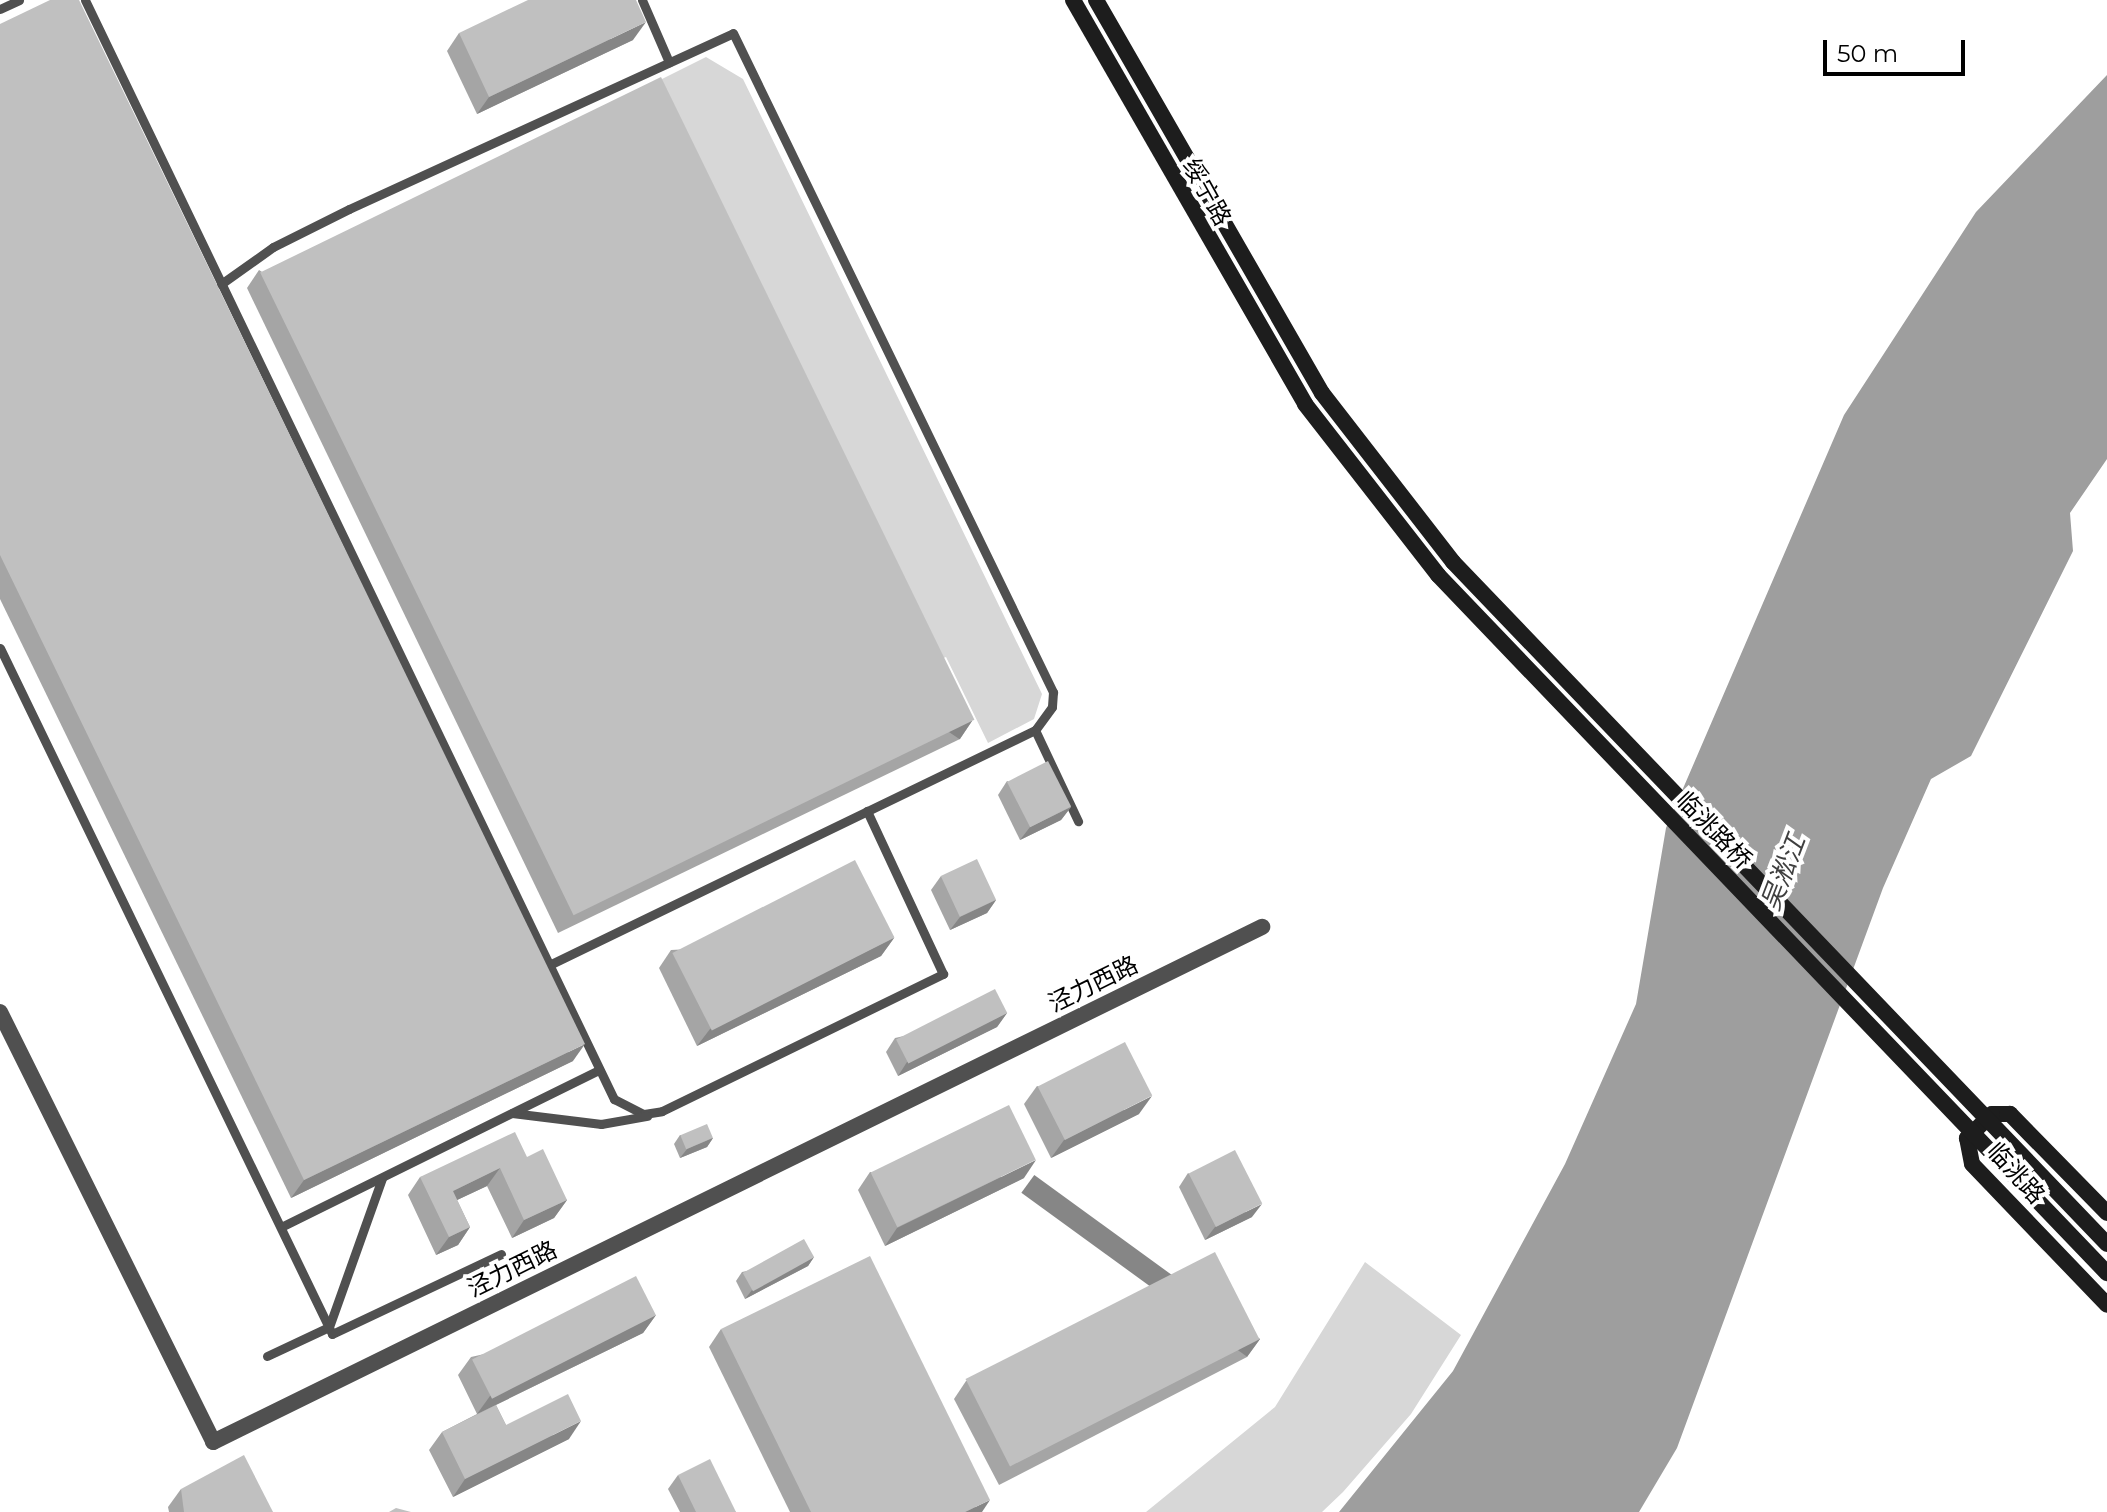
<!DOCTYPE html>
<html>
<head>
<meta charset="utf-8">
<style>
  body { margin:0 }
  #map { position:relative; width:2107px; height:1512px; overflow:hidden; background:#fff; font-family:Montserrat,"Noto Sans SC",sans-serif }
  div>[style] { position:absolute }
  .green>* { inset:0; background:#d7d7d7 }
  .water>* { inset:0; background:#9e9e9e }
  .lane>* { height:9px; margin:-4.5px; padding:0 4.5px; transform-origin:4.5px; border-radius:4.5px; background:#505050 }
  .street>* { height:16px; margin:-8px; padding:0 8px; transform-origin:8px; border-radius:8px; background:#505050 }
  .secondary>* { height:16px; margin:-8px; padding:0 8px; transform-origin:8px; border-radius:8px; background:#1d1d1d }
  .secondary-bridge>* { height:16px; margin:-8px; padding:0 8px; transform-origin:8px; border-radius:8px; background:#1d1d1d }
  .wall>* { inset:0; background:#a5a5a5 }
  .shaded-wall>* { inset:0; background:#868686; transform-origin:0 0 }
  .building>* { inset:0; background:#c0c0c0; transform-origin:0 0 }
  span { translate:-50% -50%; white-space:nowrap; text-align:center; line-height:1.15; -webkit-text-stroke:8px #fff; paint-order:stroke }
  .street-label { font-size:24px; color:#000 }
  .water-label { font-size:26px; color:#3f3f3f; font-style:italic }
  .scale { position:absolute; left:1823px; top:40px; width:142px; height:36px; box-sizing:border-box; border:4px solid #000; border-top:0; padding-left:10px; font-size:24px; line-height:28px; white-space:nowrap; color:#000; -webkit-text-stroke:6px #fff; paint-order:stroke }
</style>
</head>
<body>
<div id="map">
  <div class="green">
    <div style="clip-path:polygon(706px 57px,743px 79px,1042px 694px,1034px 719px,988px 743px,946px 657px,929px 664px,648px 86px)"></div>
    <div style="clip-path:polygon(1365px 1262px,1461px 1335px,1411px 1414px,1343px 1492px,1322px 1512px,1146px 1512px,1275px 1407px)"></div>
  </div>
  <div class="water">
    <div style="clip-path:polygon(2107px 75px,2107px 459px,2070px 513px,2073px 551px,1971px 756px,1931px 779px,1883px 888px,1677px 1448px,1639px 1512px,1339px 1512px,1453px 1371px,1565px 1164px,1636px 1004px,1666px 828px,1844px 415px,1976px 212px)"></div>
  </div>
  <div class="lane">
    <div style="left:85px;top:0;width:1220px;rotate:64.3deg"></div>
    <div style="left:614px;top:1099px;width:34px;rotate:27deg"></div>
    <div style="left:644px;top:1114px;width:18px;rotate:-9deg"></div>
    <div style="left:662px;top:1111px;width:313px;rotate:-26deg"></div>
    <div style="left:943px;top:974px;width:180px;rotate:-115deg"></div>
    <div style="left:642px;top:0;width:68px;rotate:66.5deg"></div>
    <div style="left:0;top:9px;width:21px;rotate:-25deg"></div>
    <div style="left:221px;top:284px;width:64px;rotate:-35.4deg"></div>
    <div style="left:273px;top:247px;width:85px;rotate:-26.6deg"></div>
    <div style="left:349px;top:209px;width:422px;rotate:-24.6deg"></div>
    <div style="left:733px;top:33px;width:733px;rotate:64.1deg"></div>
    <div style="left:1053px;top:692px;width:15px;rotate:94deg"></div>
    <div style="left:1052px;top:707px;width:29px;rotate:126deg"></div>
    <div style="left:1035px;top:730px;width:540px;rotate:154.19deg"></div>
    <div style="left:0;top:648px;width:762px;rotate:64.17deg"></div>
    <div style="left:332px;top:1334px;width:187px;rotate:-25.3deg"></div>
    <div style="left:1035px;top:730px;width:101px;rotate:64.7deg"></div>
    <div style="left:512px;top:1113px;width:90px;rotate:7deg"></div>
    <div style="left:601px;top:1124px;width:47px;rotate:-9.9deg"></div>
    <div style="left:281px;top:1227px;width:355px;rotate:-26.3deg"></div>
    <div style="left:267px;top:1356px;width:68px;rotate:-25.1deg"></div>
    <div style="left:329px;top:1327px;width:158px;rotate:-70.4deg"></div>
  </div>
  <div class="street">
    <div style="left:0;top:1012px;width:480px;rotate:63.6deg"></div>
    <div style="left:213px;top:1442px;width:1169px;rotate:-26.15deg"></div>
  </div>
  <div class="secondary">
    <div style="left:1073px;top:0;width:466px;rotate:60.1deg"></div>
    <div style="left:1096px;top:0;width:453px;rotate:60.1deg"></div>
    <div style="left:2107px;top:1213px;width:139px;rotate:-134.4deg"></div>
    <div style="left:2010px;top:1114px;width:18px;rotate:180deg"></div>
    <div style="left:1992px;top:1114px;width:35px;rotate:136deg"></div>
    <div style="left:1967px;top:1138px;width:26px;rotate:79deg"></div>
    <div style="left:1972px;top:1164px;width:195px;rotate:46.2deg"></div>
  </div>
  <div class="secondary-bridge">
    <div style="left:1322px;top:393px;width:214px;rotate:52.2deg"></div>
    <div style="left:1453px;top:562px;width:945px;rotate:46.2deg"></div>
    <div style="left:1305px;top:404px;width:217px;rotate:52.1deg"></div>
    <div style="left:1438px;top:575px;width:967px;rotate:46.22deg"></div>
  </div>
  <div class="wall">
    <div style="clip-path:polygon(0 24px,573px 1061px,291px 1198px,0 599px)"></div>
    <div style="clip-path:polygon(459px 33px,633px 40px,477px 114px,447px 51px)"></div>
    <div style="clip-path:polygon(259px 270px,972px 721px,960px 739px,558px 933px,247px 288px)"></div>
    <div style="clip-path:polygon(1007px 781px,1071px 807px,1061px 820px,1020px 840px,998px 795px)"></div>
    <div style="clip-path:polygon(941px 876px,996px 900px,987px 913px,950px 930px,931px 890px)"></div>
    <div style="clip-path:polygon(894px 938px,881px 956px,697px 1046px,659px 968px,671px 950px)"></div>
    <div style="clip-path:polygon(1007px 1013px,997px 1027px,898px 1076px,886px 1052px,895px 1038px)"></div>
    <div style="clip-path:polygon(1037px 1086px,1139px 1114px,1051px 1158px,1024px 1104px)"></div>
    <div style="clip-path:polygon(680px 1135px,713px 1138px,707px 1147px,680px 1158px,674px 1144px)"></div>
    <div style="clip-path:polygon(527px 1157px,567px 1200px,554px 1218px,512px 1238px,487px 1186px,457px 1200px,470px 1227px,458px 1245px,436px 1255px,408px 1195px,420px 1177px)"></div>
    <div style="clip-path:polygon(870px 1172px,1024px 1178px,885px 1246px,858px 1190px)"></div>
    <div style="clip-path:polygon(1188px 1173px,1252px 1217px,1205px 1240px,1179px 1187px)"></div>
    <div style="clip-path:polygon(814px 1257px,808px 1266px,745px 1299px,736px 1281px,742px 1272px)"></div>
    <div style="clip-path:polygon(656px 1315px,643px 1333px,496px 1405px,506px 1425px,569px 1439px,453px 1497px,429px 1450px,442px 1432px,477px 1414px,458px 1375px,471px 1357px)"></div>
    <div style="clip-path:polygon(721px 1329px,982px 1512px,790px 1512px,709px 1347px)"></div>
    <div style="clip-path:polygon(1260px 1339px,1247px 1357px,999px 1485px,954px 1399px,966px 1381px)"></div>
    <div style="clip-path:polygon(678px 1475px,736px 1512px,680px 1512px,668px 1489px)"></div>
    <div style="clip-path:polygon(181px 1489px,273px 1512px,169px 1512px,168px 1507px)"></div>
  </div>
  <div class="shaded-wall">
    <div style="clip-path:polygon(646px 22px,633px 40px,477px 114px,489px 97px)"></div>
    <div style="left:972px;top:721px;width:22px;height:445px;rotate:124deg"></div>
    <div style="clip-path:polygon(1071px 807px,1061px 820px,1020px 840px,1030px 827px)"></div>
    <div style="clip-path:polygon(996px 900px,987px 913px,950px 930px,960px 917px)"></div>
    <div style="clip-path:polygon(894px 938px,881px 956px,697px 1046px,710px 1029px)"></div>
    <div style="clip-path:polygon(1007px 1013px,997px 1027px,898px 1076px,907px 1062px)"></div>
    <div style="clip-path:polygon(585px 1044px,573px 1061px,291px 1198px,304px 1180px)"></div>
    <div style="clip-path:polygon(1152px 1096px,1139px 1114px,1051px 1158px,1064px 1140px)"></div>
    <div style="clip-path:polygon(713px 1138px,707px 1147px,680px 1158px,687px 1149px)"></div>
    <div style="clip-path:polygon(1036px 1160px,1024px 1178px,885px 1246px,897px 1228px)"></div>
    <div style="clip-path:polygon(500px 1168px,487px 1186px,440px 1208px,453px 1191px)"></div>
    <div style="clip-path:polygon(567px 1200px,554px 1218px,512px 1238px,524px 1220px)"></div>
    <div style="clip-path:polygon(1262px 1204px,1252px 1217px,1205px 1240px,1215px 1227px)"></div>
    <div style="clip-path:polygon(470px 1227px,458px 1245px,436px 1255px,449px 1237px)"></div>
    <div style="clip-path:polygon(814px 1257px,808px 1266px,745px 1299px,752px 1290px)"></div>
    <div style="clip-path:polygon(656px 1315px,643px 1333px,477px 1414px,490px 1396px)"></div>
    <div style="left:1260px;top:1339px;width:22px;height:279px;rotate:126deg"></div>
    <div style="clip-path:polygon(581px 1421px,569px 1439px,453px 1497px,465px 1479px)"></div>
    <div style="clip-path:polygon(990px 1500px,982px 1512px,965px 1512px)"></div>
  </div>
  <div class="building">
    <div style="clip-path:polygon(50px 0,79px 0,585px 1044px,304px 1180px,0 555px,0 24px)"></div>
    <div style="clip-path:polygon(528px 0,636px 0,646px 22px,489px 97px,459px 33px)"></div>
    <div style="left:661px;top:77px;width:715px;height:446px;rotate:64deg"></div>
    <div style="left:1048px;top:761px;width:51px;height:46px;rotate:63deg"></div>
    <div style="left:977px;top:859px;width:45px;height:40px;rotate:65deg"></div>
    <div style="left:855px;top:860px;width:87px;height:205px;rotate:63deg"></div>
    <div style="left:995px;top:989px;width:27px;height:111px;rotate:63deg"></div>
    <div style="left:1125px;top:1042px;width:60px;height:98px;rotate:63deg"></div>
    <div style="left:1009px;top:1105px;width:61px;height:154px;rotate:64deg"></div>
    <div style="left:707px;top:1124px;width:15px;height:29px;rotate:67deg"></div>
    <div style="clip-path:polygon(515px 1132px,527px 1157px,543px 1149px,567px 1200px,524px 1220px,500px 1168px,453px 1191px,470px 1227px,449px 1237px,420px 1177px)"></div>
    <div style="left:1235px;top:1150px;width:60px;height:52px;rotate:63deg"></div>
    <div style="left:804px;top:1239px;width:21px;height:70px;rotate:61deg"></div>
    <div style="left:1215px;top:1252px;width:98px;height:280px;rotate:63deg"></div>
    <div style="clip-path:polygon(870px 1256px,990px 1500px,965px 1512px,811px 1512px,721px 1329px)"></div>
    <div style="left:636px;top:1276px;width:44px;height:184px;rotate:63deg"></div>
    <div style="clip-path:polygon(568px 1394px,581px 1421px,465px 1479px,442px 1432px,496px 1405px,506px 1425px)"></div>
    <div style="clip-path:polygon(244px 1455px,273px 1512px,184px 1512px,181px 1489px)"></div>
    <div style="clip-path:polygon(710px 1459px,736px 1512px,696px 1512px,678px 1475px)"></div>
    <div style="clip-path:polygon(396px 1508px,411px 1512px,389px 1512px)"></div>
  </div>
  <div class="street-label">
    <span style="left:1207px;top:192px;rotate:61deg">绥宁路</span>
    <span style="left:1714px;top:830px;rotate:46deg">临洮路桥</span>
    <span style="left:1093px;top:984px;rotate:-26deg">泾力西路</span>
    <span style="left:2016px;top:1173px;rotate:48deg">临洮路</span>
    <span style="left:512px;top:1269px;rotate:-26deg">泾力西路</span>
  </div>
  <div class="water-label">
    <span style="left:1784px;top:873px;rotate:-69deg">吴淞江</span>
  </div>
  <div class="scale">50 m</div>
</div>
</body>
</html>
